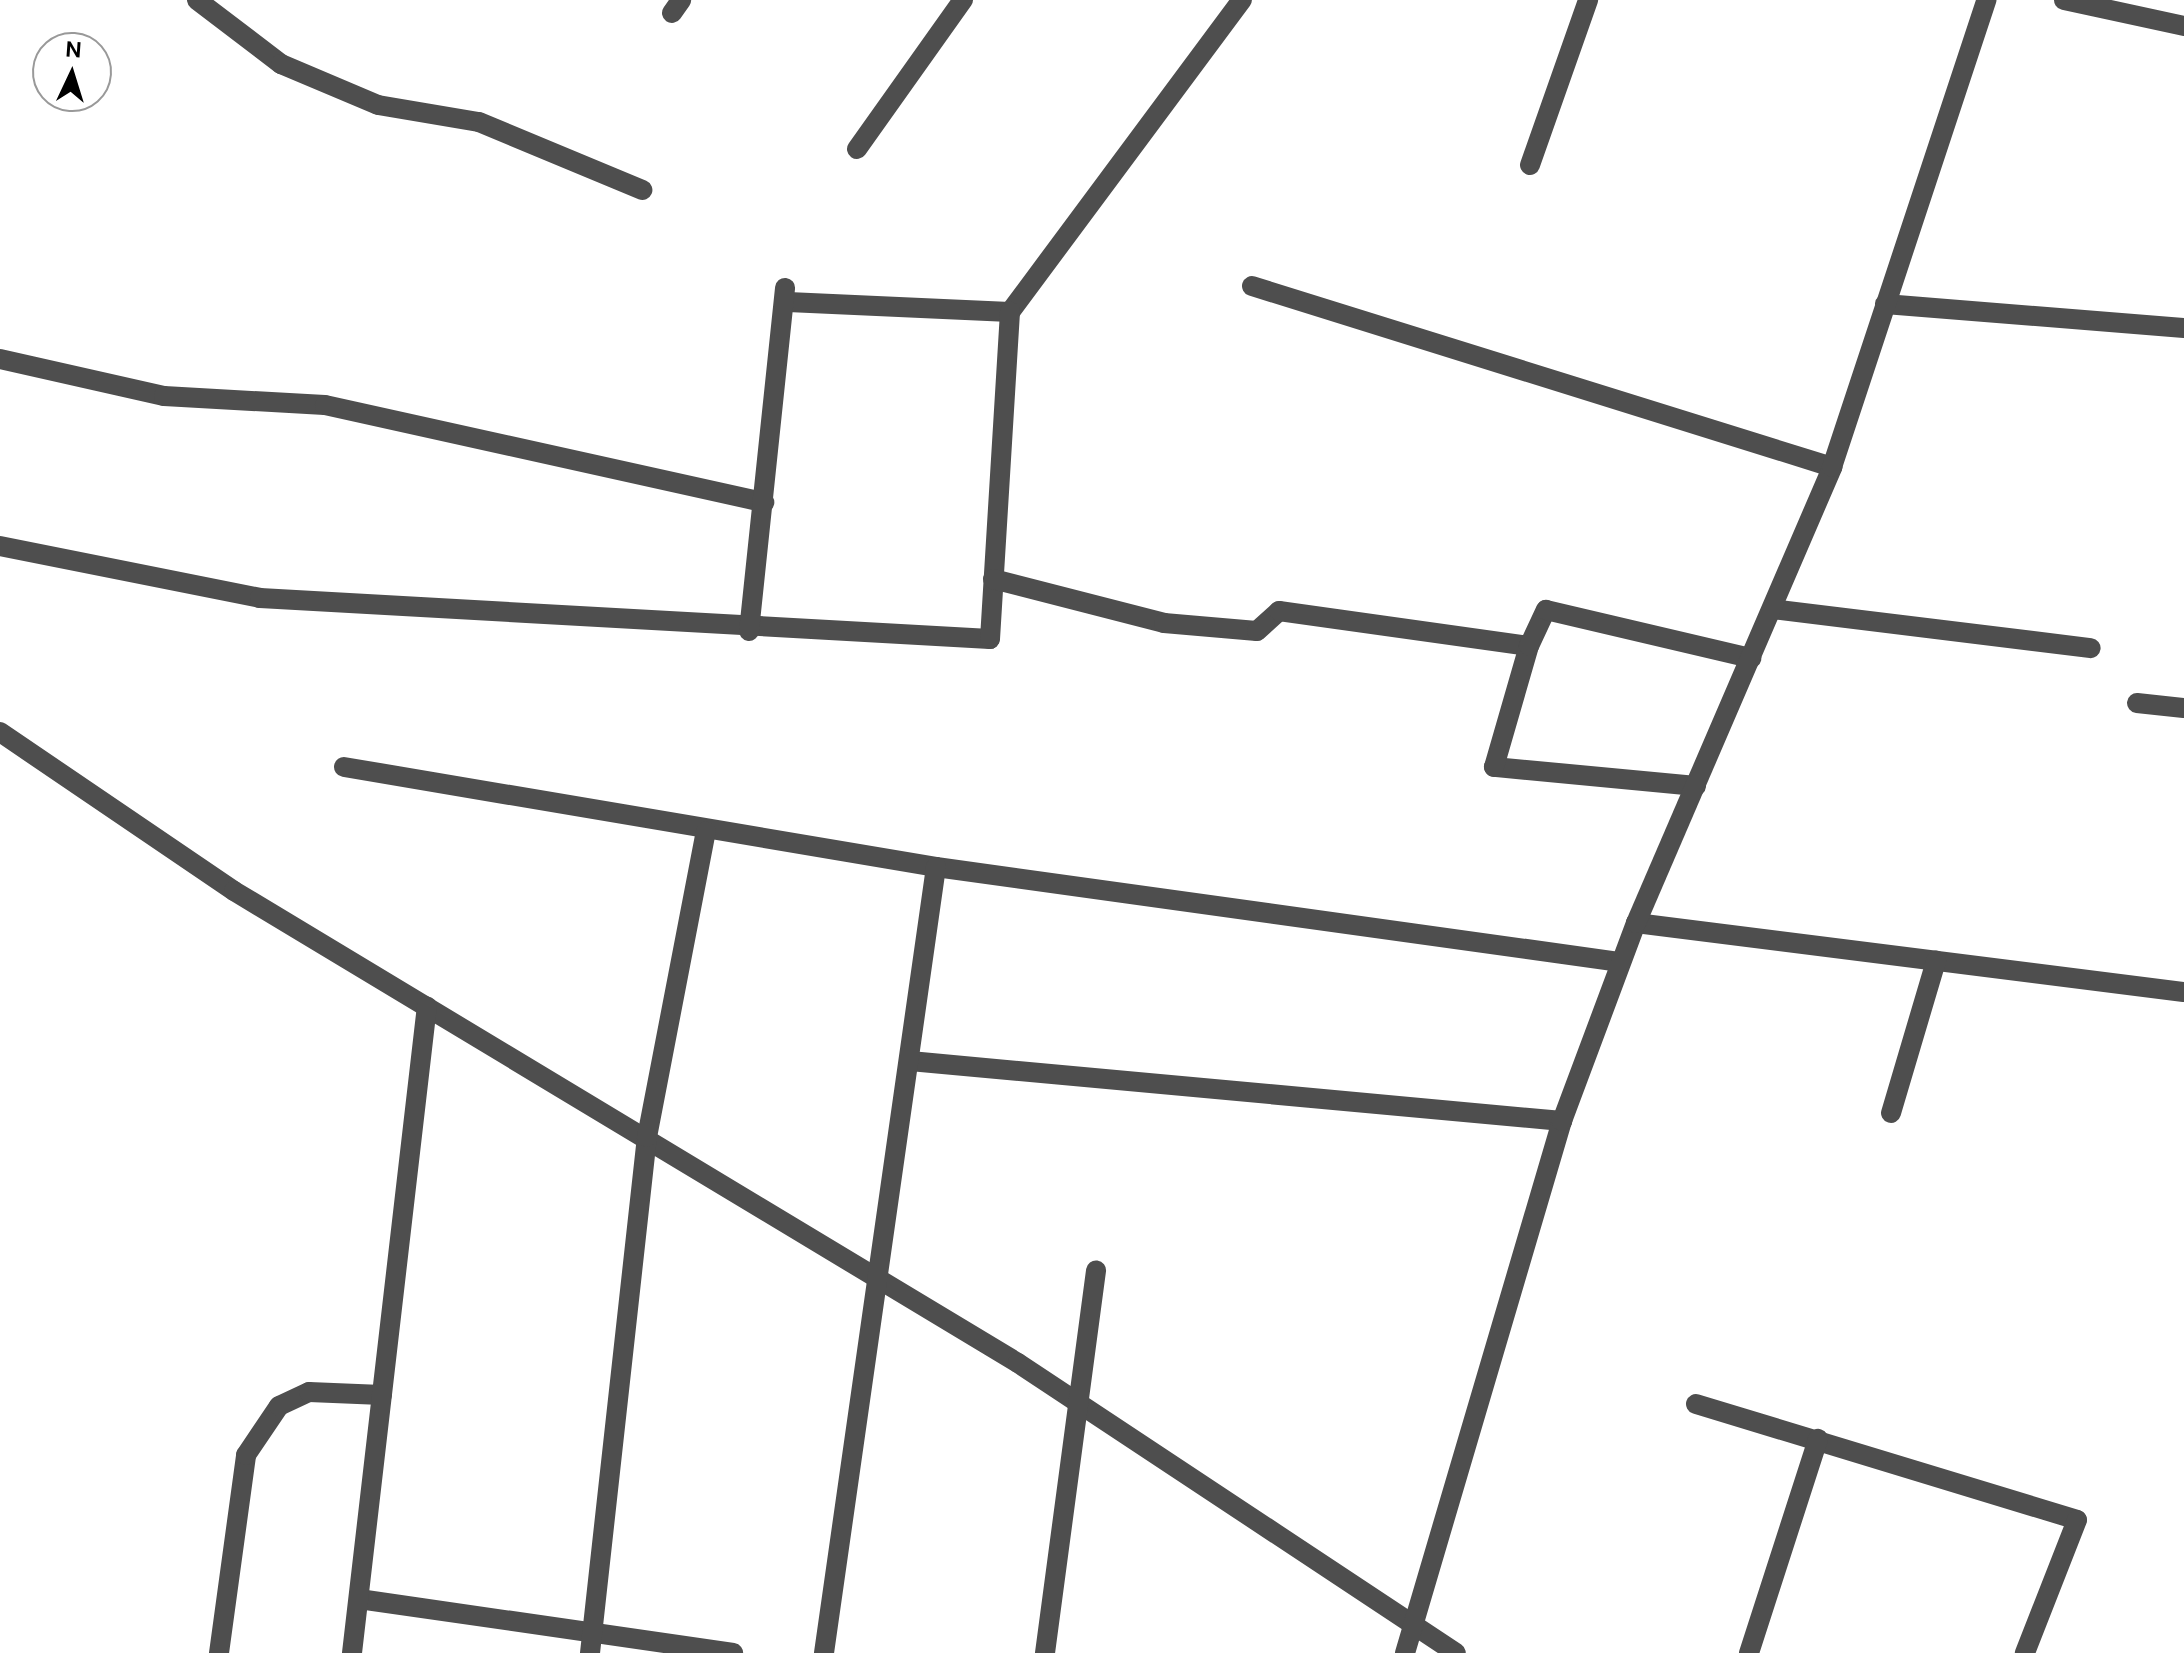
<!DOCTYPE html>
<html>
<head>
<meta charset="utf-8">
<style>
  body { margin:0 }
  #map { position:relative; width:2184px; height:1653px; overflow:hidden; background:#fff; font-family:"DM Sans",sans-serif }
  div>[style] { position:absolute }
  .minor>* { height:20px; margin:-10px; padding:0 10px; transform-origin:10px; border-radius:10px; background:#4e4e4e }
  span { translate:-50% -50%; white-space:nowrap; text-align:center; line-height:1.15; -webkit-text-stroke:7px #fff; paint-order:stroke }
  .north { position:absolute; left:32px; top:32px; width:80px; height:80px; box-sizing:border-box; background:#fff; border:2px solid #999; border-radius:50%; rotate:4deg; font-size:22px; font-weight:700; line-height:32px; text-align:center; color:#000 }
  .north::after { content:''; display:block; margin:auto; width:28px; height:36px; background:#000; clip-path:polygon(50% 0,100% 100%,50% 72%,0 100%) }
</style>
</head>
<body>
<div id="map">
  <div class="minor">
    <div style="left:197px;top:0;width:106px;rotate:37.3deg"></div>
    <div style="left:281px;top:64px;width:105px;rotate:22.9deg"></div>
    <div style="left:378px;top:105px;width:102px;rotate:9.6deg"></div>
    <div style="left:479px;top:122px;width:177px;rotate:22.6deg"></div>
    <div style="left:2064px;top:0;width:123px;rotate:12.2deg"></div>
    <div style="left:672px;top:13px;width:16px;rotate:-55deg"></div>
    <div style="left:857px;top:149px;width:183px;rotate:-54.6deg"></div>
    <div style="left:1530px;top:165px;width:175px;rotate:-70.6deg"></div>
    <div style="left:1252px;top:286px;width:608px;rotate:17.33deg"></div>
    <div style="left:788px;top:302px;width:222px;rotate:2.6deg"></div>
    <div style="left:1010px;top:312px;width:389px;rotate:-53.4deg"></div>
    <div style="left:1885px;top:304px;width:300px;rotate:4.6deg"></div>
    <div style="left:0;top:359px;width:168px;rotate:12.7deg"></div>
    <div style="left:164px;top:396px;width:161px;rotate:3.2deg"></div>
    <div style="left:325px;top:405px;width:450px;rotate:12.5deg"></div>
    <div style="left:0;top:546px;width:265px;rotate:11.3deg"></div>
    <div style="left:260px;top:598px;width:731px;rotate:3.21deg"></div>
    <div style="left:990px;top:639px;width:328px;rotate:-86.5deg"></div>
    <div style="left:993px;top:579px;width:177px;rotate:14.4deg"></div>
    <div style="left:1164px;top:623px;width:93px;rotate:4.9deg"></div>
    <div style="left:1257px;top:631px;width:30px;rotate:-42deg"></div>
    <div style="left:1279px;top:611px;width:252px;rotate:8deg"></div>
    <div style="left:1772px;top:609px;width:321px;rotate:7deg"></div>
    <div style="left:749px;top:631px;width:345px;rotate:-84deg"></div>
    <div style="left:2137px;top:703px;width:47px;rotate:6.1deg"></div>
    <div style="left:0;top:732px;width:283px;rotate:34.2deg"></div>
    <div style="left:234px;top:891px;width:915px;rotate:31.05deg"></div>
    <div style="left:1018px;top:1363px;width:525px;rotate:33.51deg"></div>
    <div style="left:344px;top:767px;width:600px;rotate:9.59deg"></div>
    <div style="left:936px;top:867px;width:691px;rotate:7.91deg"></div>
    <div style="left:1696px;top:786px;width:203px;rotate:-174.6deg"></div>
    <div style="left:1494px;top:767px;width:126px;rotate:-73.9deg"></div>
    <div style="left:1529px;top:646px;width:40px;rotate:-65deg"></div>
    <div style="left:1546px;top:610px;width:211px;rotate:13.2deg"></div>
    <div style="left:1636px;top:923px;width:552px;rotate:7.18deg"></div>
    <div style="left:910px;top:1061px;width:655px;rotate:5.26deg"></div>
    <div style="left:1891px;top:1113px;width:159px;rotate:-73.5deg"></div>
    <div style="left:1696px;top:1404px;width:398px;rotate:16.9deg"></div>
    <div style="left:2077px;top:1520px;width:143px;rotate:111.4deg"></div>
    <div style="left:359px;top:1599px;width:378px;rotate:8.2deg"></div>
    <div style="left:219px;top:1653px;width:200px;rotate:-82.2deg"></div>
    <div style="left:246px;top:1455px;width:59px;rotate:-56deg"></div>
    <div style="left:279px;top:1406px;width:33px;rotate:-25deg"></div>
    <div style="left:309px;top:1392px;width:73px;rotate:2.4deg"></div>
    <div style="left:352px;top:1653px;width:651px;rotate:-83.39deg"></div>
    <div style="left:590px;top:1653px;width:519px;rotate:-83.7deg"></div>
    <div style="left:647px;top:1137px;width:311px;rotate:-79.1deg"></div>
    <div style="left:824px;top:1653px;width:794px;rotate:-81.89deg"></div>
    <div style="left:1045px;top:1653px;width:386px;rotate:-82.4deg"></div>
    <div style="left:1405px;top:1653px;width:555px;rotate:-73.56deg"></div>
    <div style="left:1562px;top:1121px;width:211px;rotate:-69.5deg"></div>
    <div style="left:1636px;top:923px;width:496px;rotate:-66.7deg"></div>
    <div style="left:1832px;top:467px;width:492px;rotate:-71.7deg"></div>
    <div style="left:1749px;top:1653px;width:225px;rotate:-72.1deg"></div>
  </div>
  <div class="north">N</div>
</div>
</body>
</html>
